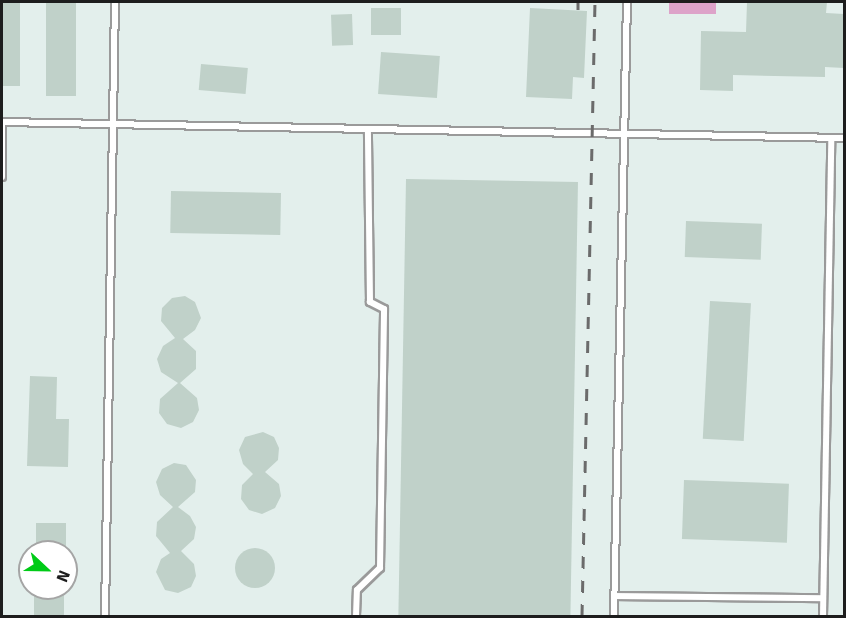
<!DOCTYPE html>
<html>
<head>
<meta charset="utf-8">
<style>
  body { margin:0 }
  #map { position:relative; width:846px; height:618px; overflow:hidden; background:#e3efec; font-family:Signika,sans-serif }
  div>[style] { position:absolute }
  .water>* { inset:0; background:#dda3c9; transform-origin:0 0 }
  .building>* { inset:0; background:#c0d1c9; transform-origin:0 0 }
  .round { border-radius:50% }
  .roads { filter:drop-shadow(2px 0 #9a9a9a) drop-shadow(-2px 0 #9a9a9a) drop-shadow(0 2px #9a9a9a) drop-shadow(0 -2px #9a9a9a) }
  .lane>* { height:6px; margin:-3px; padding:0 3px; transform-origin:3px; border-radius:3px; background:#fff }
  .rail>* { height:3px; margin-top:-1.5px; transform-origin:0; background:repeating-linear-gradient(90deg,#6b6b6b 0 12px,transparent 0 24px) }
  span { translate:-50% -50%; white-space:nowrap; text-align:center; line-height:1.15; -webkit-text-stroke:6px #fff; paint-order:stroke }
  .frame { position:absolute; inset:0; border:3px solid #1d1d1d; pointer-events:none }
  .north { position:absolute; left:18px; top:540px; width:60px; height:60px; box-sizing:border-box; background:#fff; border:2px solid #a5a5a5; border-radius:50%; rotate:112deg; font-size:16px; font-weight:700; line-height:24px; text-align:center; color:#1d1d1d }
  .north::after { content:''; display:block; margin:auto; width:21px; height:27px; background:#00cb17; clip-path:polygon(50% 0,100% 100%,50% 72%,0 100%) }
</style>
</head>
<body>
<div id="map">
  <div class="water">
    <div style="left:669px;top:2px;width:47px;height:12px"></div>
  </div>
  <div class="building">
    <div style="left:2px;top:2px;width:18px;height:84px"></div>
    <div style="left:46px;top:2px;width:30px;height:94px"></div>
    <div style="clip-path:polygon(747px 2px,827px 2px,826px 13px,844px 14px,844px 68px,825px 67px,825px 77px,733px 75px,733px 91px,700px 90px,701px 31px,746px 32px)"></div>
    <div style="left:371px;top:8px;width:30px;height:27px"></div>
    <div style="clip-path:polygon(530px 8px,587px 11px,584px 78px,573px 77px,572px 99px,526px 97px)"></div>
    <div style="left:352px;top:14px;width:31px;height:21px;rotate:88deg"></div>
    <div style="left:381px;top:52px;width:59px;height:42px;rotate:4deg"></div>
    <div style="left:201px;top:64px;width:47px;height:26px;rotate:5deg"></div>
    <div style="left:406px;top:179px;width:172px;height:437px;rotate:1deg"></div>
    <div style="left:171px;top:191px;width:110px;height:42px;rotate:1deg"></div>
    <div style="left:686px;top:221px;width:76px;height:36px;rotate:2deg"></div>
    <div style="clip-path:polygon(185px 296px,195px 302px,201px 318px,195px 330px,183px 339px,196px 351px,196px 369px,180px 383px,197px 398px,199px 410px,193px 422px,181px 428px,167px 424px,159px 413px,160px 399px,178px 383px,161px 372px,157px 359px,163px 346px,175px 338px,161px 321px,162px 308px,172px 298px)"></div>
    <div style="left:710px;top:301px;width:41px;height:138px;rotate:3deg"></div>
    <div style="clip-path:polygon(30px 376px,57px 377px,56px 419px,69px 419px,68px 467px,27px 466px)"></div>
    <div style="clip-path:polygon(263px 432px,274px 437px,279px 448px,278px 460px,265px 472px,279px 484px,281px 496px,275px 508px,262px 514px,249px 510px,241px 499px,242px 485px,253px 474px,243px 464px,239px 450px,245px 437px)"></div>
    <div style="clip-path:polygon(174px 463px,186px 465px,196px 480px,195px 492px,178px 507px,190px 516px,196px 527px,194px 539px,181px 551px,194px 564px,196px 576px,191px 587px,178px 593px,165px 590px,156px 572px,161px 559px,170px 553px,156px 536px,157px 522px,173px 507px,160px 495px,156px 482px,162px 469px)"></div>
    <div style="left:684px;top:480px;width:105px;height:59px;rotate:2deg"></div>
    <div style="left:36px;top:523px;width:30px;height:29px"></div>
    <div class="round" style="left:235px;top:548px;width:40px;height:40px"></div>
    <div style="left:34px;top:588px;width:30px;height:28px"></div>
  </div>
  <div class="roads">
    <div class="lane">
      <div style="left:2px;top:122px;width:842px;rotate:1.09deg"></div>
      <div style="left:2px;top:177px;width:55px;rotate:-90deg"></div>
      <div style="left:615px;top:596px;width:208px;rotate:0.6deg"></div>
      <div style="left:105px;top:616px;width:614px;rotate:-89.07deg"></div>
      <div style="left:356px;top:616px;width:26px;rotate:-88deg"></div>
      <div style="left:357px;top:590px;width:32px;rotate:-44deg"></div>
      <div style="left:380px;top:568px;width:259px;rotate:-89.1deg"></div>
      <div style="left:384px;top:309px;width:16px;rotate:-153deg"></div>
      <div style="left:370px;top:302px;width:173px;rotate:-90.7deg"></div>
      <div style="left:614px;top:616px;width:614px;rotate:-88.79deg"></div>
      <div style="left:823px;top:616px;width:478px;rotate:-89deg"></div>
    </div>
  </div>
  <div class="rail">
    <div style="left:578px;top:10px;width:8px;rotate:-90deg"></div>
    <div style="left:582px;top:616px;width:614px;rotate:-88.79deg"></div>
  </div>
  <div class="frame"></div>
  <div class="north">N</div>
</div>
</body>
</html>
